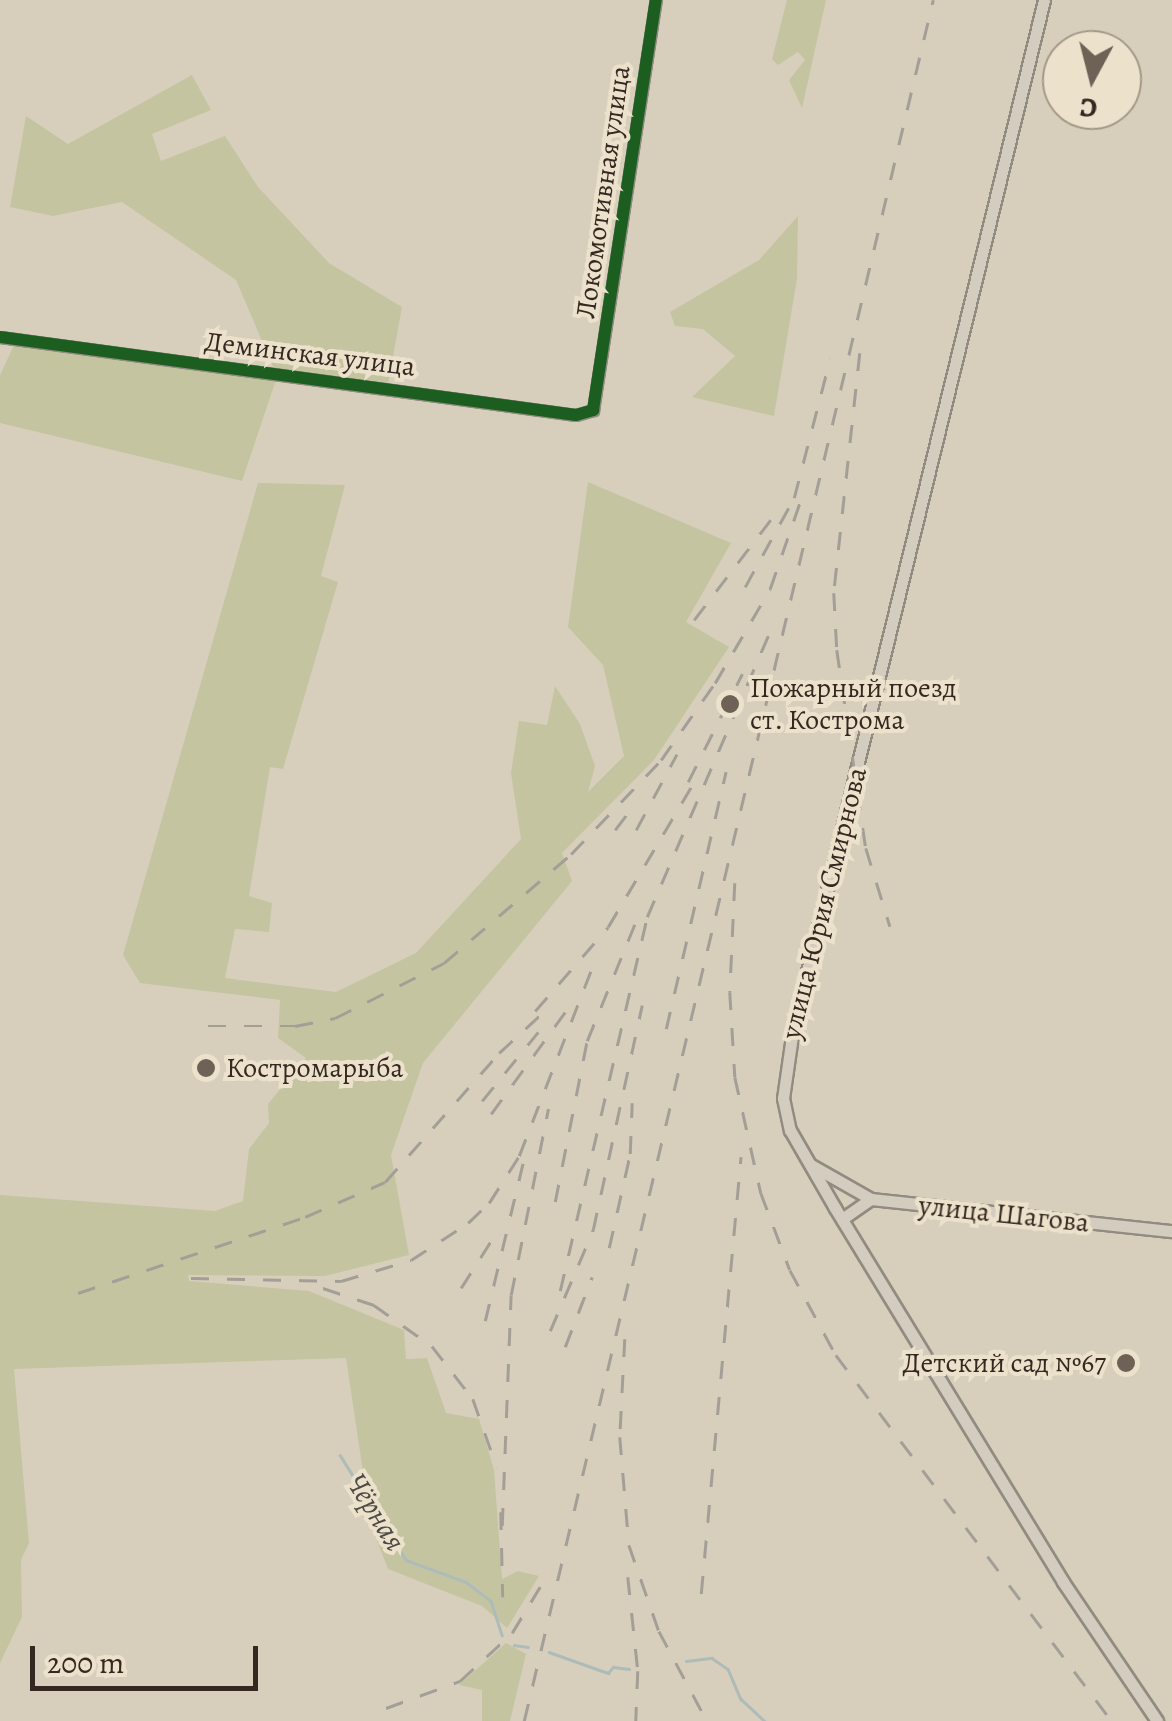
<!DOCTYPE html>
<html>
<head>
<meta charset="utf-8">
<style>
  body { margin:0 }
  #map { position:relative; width:1172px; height:1721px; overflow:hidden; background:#d7cfbc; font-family:Alegreya,serif }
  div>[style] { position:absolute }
  .green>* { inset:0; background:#c5c4a0 }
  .stream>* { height:2.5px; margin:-1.25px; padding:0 1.25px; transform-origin:1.25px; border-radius:1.25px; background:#adbcb9 }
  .roads { filter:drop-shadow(2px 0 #918b80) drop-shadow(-2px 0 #918b80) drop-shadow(0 2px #918b80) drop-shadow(0 -2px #918b80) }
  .minor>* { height:9px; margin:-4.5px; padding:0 4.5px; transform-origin:4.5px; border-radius:4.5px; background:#e0dcd2 }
  .major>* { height:11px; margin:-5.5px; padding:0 5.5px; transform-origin:5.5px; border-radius:5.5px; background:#d4ccbe }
  .rail>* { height:2.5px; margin-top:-1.25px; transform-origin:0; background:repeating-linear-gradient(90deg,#a39f97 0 18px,transparent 0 36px) }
  .cycleway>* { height:12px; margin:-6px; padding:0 6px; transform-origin:6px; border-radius:6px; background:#1b5e20 }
  .dots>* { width:28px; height:28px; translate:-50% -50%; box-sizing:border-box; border:5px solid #ece2cc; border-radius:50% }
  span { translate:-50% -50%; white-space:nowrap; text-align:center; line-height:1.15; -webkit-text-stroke:8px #ece2cc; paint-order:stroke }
  .street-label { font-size:28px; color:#352821 }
  .poi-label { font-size:28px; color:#352821 }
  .left { translate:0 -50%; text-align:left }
  .right { translate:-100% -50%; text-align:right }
  .water-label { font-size:30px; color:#4e4b47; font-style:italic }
  .north { position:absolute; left:1042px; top:30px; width:100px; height:100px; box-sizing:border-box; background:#ece2cc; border:2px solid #a39888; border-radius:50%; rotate:187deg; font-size:28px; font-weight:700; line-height:40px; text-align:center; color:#352821 }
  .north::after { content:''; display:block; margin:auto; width:35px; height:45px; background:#6e6257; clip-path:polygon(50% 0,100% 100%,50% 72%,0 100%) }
  .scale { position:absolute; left:30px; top:1646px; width:228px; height:45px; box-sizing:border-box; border:5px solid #352821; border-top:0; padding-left:12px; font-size:30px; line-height:35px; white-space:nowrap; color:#352821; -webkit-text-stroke:8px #ece2cc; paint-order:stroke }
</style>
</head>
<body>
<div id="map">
  <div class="green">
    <div style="clip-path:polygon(787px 0,826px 0,802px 108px,789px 80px,805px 60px,798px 52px,778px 65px,772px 59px)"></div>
    <div style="clip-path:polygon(192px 75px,211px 110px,152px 134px,161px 161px,225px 136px,258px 187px,329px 263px,402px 307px,387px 389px,277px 377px,242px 481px,0 423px,0 375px,17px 339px,277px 376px,236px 280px,122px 202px,53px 216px,10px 207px,26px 116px,68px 144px)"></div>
    <div style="clip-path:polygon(798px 216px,797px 279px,774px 416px,692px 397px,735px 356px,703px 329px,675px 326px,670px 312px,759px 260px)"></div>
    <div style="clip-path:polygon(588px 482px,731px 543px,686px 622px,729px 647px,654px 760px,562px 853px,572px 881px,423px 1063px,391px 1155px,409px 1255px,325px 1276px,188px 1275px,189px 1281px,309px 1291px,404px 1330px,406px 1359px,427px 1358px,446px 1413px,479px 1419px,494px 1470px,502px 1579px,518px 1571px,539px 1576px,507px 1628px,482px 1606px,388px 1569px,371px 1525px,346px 1358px,14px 1369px,29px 1543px,21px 1560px,22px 1617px,0 1663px,0 1195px,215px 1211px,243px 1201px,249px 1149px,269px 1123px,268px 1104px,306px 1058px,278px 1038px,280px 1000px,140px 983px,123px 955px,258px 483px,345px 485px,321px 576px,338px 582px,283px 769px,270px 767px,249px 896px,272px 903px,269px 932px,235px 929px,225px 978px,336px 992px,416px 953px,521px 839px,511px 773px,519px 721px,547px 725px,555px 686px,580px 724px,595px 766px,588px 792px,624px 756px,603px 665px,568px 627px)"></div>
    <div style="clip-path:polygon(506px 1643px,526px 1654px,510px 1721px,482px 1721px,482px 1690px,459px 1685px)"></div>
  </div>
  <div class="stream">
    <div style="left:340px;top:1455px;width:124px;rotate:57.8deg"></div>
    <div style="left:406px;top:1560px;width:64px;rotate:20.1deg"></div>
    <div style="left:466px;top:1582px;width:31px;rotate:37deg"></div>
    <div style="left:491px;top:1601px;width:36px;rotate:72deg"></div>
    <div style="left:514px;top:1645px;width:14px;rotate:8deg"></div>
    <div style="left:549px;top:1652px;width:63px;rotate:19.6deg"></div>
    <div style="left:608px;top:1673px;width:8px;rotate:-50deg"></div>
    <div style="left:613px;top:1667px;width:16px;rotate:7deg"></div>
    <div style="left:686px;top:1661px;width:26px;rotate:-7deg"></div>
    <div style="left:712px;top:1658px;width:19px;rotate:35deg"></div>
    <div style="left:728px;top:1669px;width:33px;rotate:67deg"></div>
    <div style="left:741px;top:1699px;width:33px;rotate:43deg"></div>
  </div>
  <div class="roads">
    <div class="minor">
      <div style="left:0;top:337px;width:581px;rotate:7.71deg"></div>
      <div style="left:576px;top:415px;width:18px;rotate:-16deg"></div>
      <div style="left:593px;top:410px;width:415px;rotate:-81.3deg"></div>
    </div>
    <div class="major">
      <div style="left:1044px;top:0;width:1059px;rotate:103.71deg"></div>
      <div style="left:793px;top:1029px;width:70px;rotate:98.2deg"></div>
      <div style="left:783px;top:1098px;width:33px;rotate:78deg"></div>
      <div style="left:790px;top:1130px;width:90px;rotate:60deg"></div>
      <div style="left:835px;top:1208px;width:438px;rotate:58.6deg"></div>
      <div style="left:1063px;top:1582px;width:168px;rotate:55.9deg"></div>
      <div style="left:811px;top:1165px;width:69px;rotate:29.5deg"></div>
      <div style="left:871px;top:1199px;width:303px;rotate:6.1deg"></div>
      <div style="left:842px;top:1219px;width:35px;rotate:-35deg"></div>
    </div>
  </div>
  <div class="rail">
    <div style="left:860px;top:353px;width:241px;rotate:96.2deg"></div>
    <div style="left:834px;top:593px;width:57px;rotate:87deg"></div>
    <div style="left:837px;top:650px;width:200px;rotate:81.7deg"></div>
    <div style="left:866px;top:848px;width:82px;rotate:72.9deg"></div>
    <div style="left:745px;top:587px;width:102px;rotate:-61.2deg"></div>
    <div style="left:794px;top:498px;width:144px;rotate:-75.5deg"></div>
    <div style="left:694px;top:620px;width:140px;rotate:-52.6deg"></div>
    <div style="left:688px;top:782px;width:121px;rotate:-63.4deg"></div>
    <div style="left:615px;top:830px;width:36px;rotate:-53deg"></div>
    <div style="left:636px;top:830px;width:86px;rotate:-61.7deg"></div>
    <div style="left:735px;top:883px;width:109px;rotate:92.6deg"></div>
    <div style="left:730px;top:992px;width:85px;rotate:86.6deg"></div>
    <div style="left:735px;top:1077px;width:119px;rotate:77.4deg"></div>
    <div style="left:761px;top:1193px;width:82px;rotate:69.4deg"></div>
    <div style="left:790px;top:1270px;width:97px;rotate:61.6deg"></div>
    <div style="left:836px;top:1355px;width:458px;rotate:53deg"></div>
    <div style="left:535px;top:1011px;width:111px;rotate:-49deg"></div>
    <div style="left:608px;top:927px;width:178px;rotate:-59.3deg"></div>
    <div style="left:208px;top:1026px;width:87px"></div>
    <div style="left:295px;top:1026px;width:41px;rotate:-11.3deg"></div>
    <div style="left:335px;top:1018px;width:122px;rotate:-26.8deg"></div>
    <div style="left:444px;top:963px;width:167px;rotate:-40.6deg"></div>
    <div style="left:571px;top:854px;width:130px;rotate:-46.2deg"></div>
    <div style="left:661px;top:760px;width:94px;rotate:-55deg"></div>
    <div style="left:715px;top:683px;width:109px;rotate:-59.7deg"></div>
    <div style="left:770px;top:589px;width:95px;rotate:-71deg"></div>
    <div style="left:666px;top:1029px;width:264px;rotate:-76.9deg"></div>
    <div style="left:482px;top:1101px;width:89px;rotate:-50.9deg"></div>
    <div style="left:491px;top:1114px;width:131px;rotate:-54deg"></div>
    <div style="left:555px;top:1202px;width:164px;rotate:-78.8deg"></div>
    <div style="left:587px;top:1041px;width:140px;rotate:-67.8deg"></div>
    <div style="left:609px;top:1248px;width:96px;rotate:-77.4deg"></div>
    <div style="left:630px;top:1154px;width:51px;rotate:-87.8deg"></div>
    <div style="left:191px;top:1278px;width:150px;rotate:1.1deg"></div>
    <div style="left:341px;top:1281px;width:73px;rotate:-16.7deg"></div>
    <div style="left:411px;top:1260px;width:68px;rotate:-33deg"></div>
    <div style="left:468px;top:1223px;width:29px;rotate:-44deg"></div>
    <div style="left:489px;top:1203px;width:56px;rotate:-57.4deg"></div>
    <div style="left:519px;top:1156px;width:199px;rotate:-68.8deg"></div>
    <div style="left:323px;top:1288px;width:54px;rotate:18.4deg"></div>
    <div style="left:374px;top:1305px;width:71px;rotate:35.3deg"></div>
    <div style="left:432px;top:1346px;width:67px;rotate:52.3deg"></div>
    <div style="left:473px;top:1399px;width:72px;rotate:70.6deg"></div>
    <div style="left:461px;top:1288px;width:69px;rotate:-57.5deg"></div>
    <div style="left:560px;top:1291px;width:384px;rotate:-76.9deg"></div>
    <div style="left:647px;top:917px;width:310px;rotate:-66.7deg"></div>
    <div style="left:78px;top:1293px;width:239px;rotate:-18.5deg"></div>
    <div style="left:305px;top:1217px;width:87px;rotate:-23.6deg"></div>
    <div style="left:385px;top:1182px;width:172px;rotate:-48.5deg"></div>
    <div style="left:499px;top:1053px;width:71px;rotate:-42.7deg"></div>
    <div style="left:485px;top:1321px;width:163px;rotate:-76.5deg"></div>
    <div style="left:550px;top:1331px;width:110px;rotate:-66.9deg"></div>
    <div style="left:593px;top:1230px;width:230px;rotate:-77.7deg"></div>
    <div style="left:625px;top:1339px;width:98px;rotate:92.9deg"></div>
    <div style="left:620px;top:1437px;width:108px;rotate:85.2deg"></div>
    <div style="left:629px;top:1545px;width:91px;rotate:70.8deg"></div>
    <div style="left:659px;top:1631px;width:102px;rotate:61.9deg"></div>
    <div style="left:565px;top:1347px;width:75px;rotate:-68.9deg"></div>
    <div style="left:501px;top:1512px;width:85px;rotate:88.7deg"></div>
    <div style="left:502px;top:1526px;width:231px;rotate:-87.8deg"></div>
    <div style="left:511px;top:1295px;width:190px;rotate:-78.7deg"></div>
    <div style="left:628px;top:1577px;width:95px;rotate:83.9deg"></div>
    <div style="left:638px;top:1671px;width:50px;rotate:92.3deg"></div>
    <div style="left:701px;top:1594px;width:439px;rotate:-84.8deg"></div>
    <div style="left:386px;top:1708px;width:79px;rotate:-20deg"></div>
    <div style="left:460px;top:1681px;width:71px;rotate:-42.7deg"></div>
    <div style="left:512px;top:1633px;width:71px;rotate:-58.8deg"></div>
    <div style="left:524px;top:1721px;width:1769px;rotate:-76.63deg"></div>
  </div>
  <div class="cycleway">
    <div style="left:0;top:337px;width:581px;rotate:7.71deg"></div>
    <div style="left:576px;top:415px;width:18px;rotate:-16deg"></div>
    <div style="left:593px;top:410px;width:415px;rotate:-81.3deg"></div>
  </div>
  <div class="dots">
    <div style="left:730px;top:704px;background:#6e6257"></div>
    <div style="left:206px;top:1068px;background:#6e6257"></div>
    <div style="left:1126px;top:1363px;background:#6e6257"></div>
  </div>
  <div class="street-label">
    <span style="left:603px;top:192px;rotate:-82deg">Локомотивная улица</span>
    <span style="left:310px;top:354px;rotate:7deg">Деминская улица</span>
    <span style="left:824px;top:903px;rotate:-76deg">улица Юрия Смирнова</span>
    <span style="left:1004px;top:1214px;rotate:6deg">улица Шагова</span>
  </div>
  <div class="poi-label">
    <span class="left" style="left:750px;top:704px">Пожарный поезд<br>ст. Кострома</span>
    <span class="left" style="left:226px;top:1068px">Костромарыба</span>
    <span class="right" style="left:1106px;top:1363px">Детский сад №67</span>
  </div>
  <div class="water-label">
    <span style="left:376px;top:1512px;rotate:58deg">Чёрная</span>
  </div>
  <div class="north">С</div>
  <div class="scale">200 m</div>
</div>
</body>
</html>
